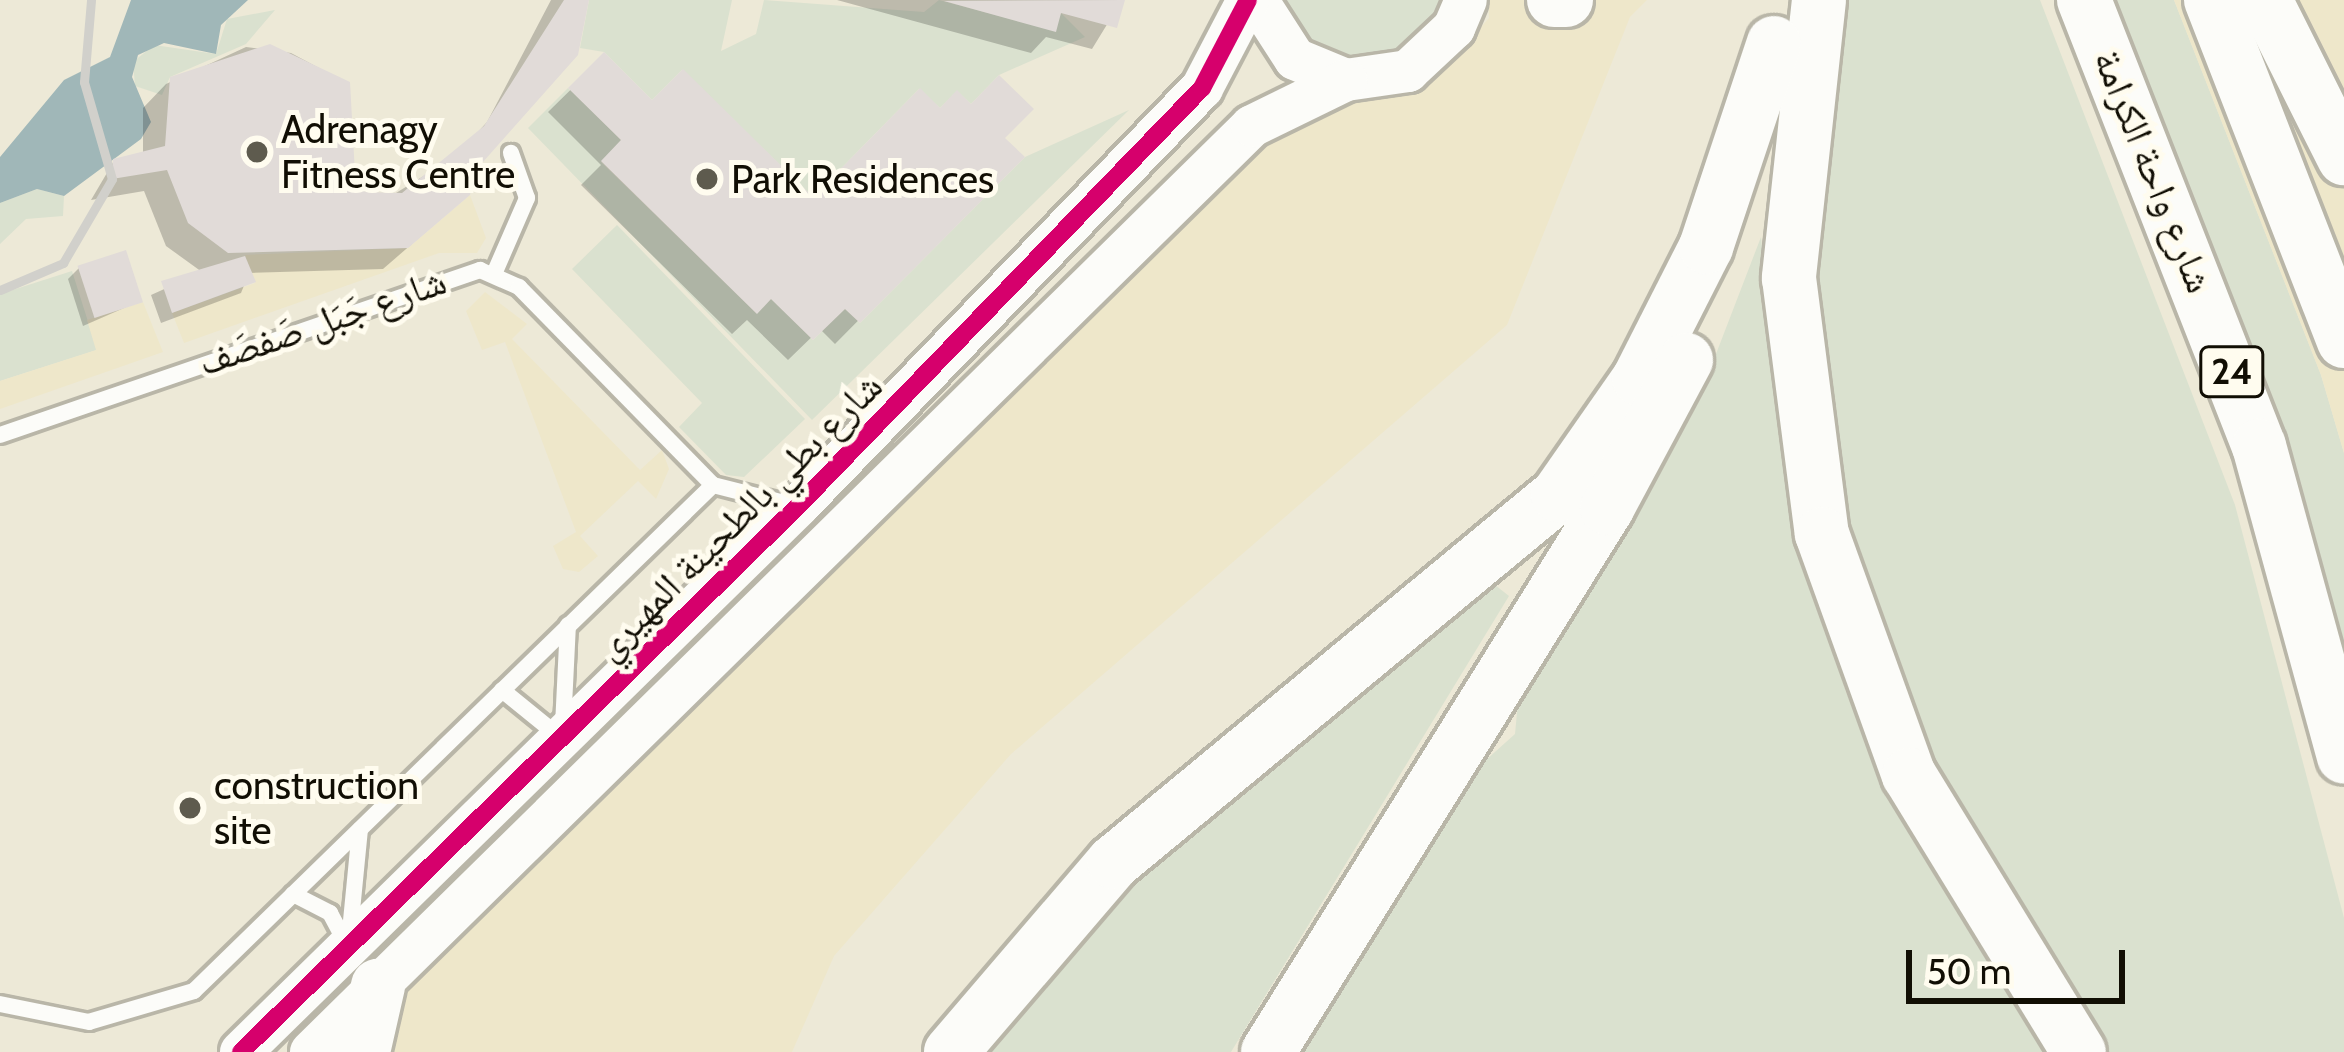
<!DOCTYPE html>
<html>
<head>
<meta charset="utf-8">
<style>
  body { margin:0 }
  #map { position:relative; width:2344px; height:1052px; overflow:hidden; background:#ede9d7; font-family:Cabin,"Noto Naskh Arabic",sans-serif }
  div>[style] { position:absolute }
  .green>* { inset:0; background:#dae1cf }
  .sand>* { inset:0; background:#eee7ca }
  .water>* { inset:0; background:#a0b7b8 }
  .shadow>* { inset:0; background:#0003 }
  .building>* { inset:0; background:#e1dbd8; transform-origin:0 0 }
  .roads { filter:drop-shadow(3px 0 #b9b6a8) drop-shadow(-3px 0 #b9b6a8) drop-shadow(0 3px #b9b6a8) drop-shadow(0 -3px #b9b6a8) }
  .service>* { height:16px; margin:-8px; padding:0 8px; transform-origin:8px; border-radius:8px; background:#fcfcf9 }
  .tertiary>* { height:42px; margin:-21px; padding:0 21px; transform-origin:21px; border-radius:21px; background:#fcfcf9 }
  .trunk>* { height:54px; margin:-27px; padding:0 27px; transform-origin:27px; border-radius:27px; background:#fcfcf9 }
  .rail>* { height:9px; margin:-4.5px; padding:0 4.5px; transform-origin:4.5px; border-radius:4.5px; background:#d1d0cb }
  .cycleway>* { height:18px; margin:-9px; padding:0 9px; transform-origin:9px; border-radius:9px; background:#d6006c }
  .dots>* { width:33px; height:33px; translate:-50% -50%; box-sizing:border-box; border:6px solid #fffcef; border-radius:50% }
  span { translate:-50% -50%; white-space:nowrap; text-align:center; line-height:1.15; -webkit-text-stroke:10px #fffcef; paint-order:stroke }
  .shield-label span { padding:3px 9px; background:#fffcef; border:3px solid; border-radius:9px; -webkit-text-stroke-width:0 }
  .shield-label { font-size:36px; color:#110e04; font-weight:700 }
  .poi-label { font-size:39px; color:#110e04 }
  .left { translate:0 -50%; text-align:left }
  .street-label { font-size:39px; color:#110e04 }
  .scale { position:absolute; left:1906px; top:950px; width:219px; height:54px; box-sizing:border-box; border:6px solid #110e04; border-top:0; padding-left:15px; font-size:36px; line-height:42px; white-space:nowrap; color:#110e04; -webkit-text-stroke:9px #fffcef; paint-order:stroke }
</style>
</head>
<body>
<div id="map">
  <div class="green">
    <div style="clip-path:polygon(589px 0,732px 0,721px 51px,756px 34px,764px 0,924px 12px,939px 0,1055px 31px,1061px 13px,1085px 37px,999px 75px,971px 104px,957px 91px,940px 108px,919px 89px,813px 197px,682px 70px,652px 100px,604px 52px,580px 48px)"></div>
    <div style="clip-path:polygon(1271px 0,1452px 0,1426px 44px,1370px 68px,1309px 52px)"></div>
    <div style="clip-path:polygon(1833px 0,2040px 0,2235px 505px,2344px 918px,2344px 1052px,2102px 1052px,1950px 806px,1866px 620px,1811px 338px)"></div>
    <div style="clip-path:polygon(2090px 0,2174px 0,2321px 375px,2344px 453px,2344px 773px)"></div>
    <div style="clip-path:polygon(275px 10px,246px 44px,170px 77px,162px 95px,135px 86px,133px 62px,154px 45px,216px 54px,227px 19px)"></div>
    <div style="clip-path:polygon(568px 88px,621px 140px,601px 162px,756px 313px,771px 299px,813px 340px,845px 309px,860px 323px,1025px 157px,1129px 110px,812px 420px,528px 128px)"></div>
    <div style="clip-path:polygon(37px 189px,64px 196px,63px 216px,26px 219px,0 244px,0 203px)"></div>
    <div style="clip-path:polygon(617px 225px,805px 419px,744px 477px,726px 475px,679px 427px,702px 403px,572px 269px)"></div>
    <div style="clip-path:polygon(1761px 237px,1788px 495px,1846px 692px,1905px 822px,2051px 1052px,1295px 1052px,1482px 750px,1486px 760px,1515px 734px,1519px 691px,1701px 393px)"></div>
    <div style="clip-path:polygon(72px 271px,97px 350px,0 381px,0 294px)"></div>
    <div style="clip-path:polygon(1490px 581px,1509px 596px,1231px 1052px,979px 1052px,1095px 909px)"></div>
  </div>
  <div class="sand">
    <div style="clip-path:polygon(1488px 0,1647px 0,1630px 17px,1507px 325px,1011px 754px,834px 956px,792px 1052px,329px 1052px,1266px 138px,1331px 107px,1433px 82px,1489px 18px)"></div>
    <div style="clip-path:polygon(2174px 0,2344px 0,2344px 453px,2321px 375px)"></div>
    <div style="clip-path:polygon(470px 195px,486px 238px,477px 253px,439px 253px,184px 343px,172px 313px,255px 283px,245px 255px,408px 248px)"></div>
    <div style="clip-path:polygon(485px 292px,527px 324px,512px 339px,640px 470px,662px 450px,669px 469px,656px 499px,638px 481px,580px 536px,598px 556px,579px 572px,563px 569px,553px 546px,576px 532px,505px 342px,482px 350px,466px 311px)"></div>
    <div style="clip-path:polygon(143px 302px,163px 352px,0 409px,0 381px,96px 350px,87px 320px)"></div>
  </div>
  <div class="water">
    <div style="clip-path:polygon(131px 0,248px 0,221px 25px,216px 54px,164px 43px,138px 55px,132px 77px,151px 122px,141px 139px,64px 196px,37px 189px,0 203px,0 157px,64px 80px,110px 57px)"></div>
  </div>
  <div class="shadow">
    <div style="clip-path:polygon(551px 0,587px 0,443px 217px,383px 269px,249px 273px,241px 293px,161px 323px,151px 295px,202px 272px,166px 246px,144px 191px,91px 200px,114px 161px,143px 154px,143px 108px,166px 84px,246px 47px,291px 53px,347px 83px,352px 176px,383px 201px,456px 156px,487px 122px)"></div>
    <div style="clip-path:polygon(837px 0,1122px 0,1092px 49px,1046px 37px,1031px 53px)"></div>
    <div style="clip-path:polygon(604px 57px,652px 104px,813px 201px,939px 112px,1020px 157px,835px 344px,820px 329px,788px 360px,747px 320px,732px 334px,581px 185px,601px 165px,548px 112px)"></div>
    <div style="clip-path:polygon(79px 268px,140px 301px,83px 326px,68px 279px)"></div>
  </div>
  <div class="building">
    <div style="clip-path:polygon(564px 0,589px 0,578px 55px,475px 171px,470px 195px,408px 248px,228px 253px,188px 223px,167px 170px,112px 179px,113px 159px,165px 146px,170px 77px,270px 44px,350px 82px,355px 174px,365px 192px,402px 193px,484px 126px)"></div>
    <div style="clip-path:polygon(1125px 0,1117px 28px,1061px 13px,1056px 32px,944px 1px)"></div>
    <div style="clip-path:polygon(604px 52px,652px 100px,683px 69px,813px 197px,920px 88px,940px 108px,957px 90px,971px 104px,999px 75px,1034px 109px,1005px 138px,1025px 157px,860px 323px,845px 309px,813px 340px,771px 299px,757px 314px,601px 161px,621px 140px,568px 88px)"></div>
    <div style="left:126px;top:250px;width:55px;height:51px;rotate:72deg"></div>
    <div style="clip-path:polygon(245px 256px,256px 282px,172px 313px,161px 281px)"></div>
  </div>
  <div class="roads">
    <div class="service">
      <div style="left:494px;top:274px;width:83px;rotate:-66.5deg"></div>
      <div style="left:527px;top:198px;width:48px;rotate:-109.6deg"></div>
      <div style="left:0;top:435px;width:508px;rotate:-18.97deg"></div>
      <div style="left:480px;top:270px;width:43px;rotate:23.6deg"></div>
      <div style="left:519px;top:287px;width:277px;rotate:45.6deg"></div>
      <div style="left:713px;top:485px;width:725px;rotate:135.73deg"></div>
      <div style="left:194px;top:991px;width:109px;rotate:163.6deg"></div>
      <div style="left:89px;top:1022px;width:91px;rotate:-168.6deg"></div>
      <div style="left:713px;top:485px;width:81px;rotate:14.2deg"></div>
      <div style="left:502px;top:690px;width:76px;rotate:39.1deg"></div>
      <div style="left:563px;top:726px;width:101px;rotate:-87.2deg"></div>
      <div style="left:293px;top:894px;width:42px;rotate:27.2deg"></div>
      <div style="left:330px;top:913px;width:34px;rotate:62deg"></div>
      <div style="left:350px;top:931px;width:102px;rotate:-84.4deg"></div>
    </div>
    <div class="tertiary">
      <div style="left:1257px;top:0;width:70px;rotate:57.2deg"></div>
      <div style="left:1295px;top:59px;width:55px;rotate:22.4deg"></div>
      <div style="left:1346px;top:80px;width:63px;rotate:-8.3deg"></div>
      <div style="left:1408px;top:71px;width:63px;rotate:-43.1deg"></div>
      <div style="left:1454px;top:28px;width:30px;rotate:-67deg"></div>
      <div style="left:241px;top:1052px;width:781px;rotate:-44.43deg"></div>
      <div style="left:799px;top:505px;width:580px;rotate:-45.98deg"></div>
      <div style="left:1202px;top:88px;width:99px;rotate:-62.4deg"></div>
      <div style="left:311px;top:1052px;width:1320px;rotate:-44.54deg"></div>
      <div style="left:1252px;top:126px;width:105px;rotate:-26.1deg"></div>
    </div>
    <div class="trunk">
      <div style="left:1554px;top:0;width:12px"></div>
      <div style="left:1819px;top:0;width:280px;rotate:96.2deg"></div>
      <div style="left:1789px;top:278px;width:258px;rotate:82.7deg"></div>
      <div style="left:1822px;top:534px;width:256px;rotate:70.2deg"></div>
      <div style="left:1909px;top:775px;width:325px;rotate:58.5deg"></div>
      <div style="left:2084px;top:0;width:479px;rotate:68.6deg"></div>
      <div style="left:2259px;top:446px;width:322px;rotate:74.7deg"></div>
      <div style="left:2211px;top:0;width:366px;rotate:68.7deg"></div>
      <div style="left:2265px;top:0;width:177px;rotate:63.4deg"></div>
      <div style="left:363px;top:1052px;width:68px;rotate:-77.2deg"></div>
      <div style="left:951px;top:1052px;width:250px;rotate:-49.4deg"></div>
      <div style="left:1114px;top:862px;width:576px;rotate:-39.58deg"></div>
      <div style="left:1558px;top:495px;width:141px;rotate:-55.1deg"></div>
      <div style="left:1639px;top:379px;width:148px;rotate:-63.1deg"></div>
      <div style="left:1706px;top:247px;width:215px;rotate:-71.6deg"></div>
      <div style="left:1268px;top:1052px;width:641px;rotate:-58.07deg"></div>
      <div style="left:1607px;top:508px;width:168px;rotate:-61.9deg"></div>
    </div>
  </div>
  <div class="rail">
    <div style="left:0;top:290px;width:69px;rotate:-23.2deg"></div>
    <div style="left:63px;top:263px;width:97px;rotate:-59.7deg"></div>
    <div style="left:112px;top:179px;width:101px;rotate:-106.1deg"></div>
    <div style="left:84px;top:82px;width:82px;rotate:-85.1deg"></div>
  </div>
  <div class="cycleway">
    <div style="left:241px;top:1052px;width:781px;rotate:-44.43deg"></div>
    <div style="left:799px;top:505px;width:580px;rotate:-45.98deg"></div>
    <div style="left:1202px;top:88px;width:99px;rotate:-62.4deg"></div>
  </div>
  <div class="dots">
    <div style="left:257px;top:152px;background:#5e5b4e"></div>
    <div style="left:707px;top:179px;background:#5e5b4e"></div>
    <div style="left:190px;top:808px;background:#5e5b4e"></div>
  </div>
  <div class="shield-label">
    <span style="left:2232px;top:372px">24</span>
  </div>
  <div class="poi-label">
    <span class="left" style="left:281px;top:152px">Adrenagy<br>Fitness Centre</span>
    <span class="left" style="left:731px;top:179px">Park Residences</span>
    <span class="left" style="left:214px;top:808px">construction<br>site</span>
  </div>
  <div class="street-label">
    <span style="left:2154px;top:171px;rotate:68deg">شارع واحة الكرامة</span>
    <span style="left:322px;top:321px;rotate:-19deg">شارع جَبَل صَفصَف</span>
    <span style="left:738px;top:516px;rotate:-45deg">شارع بطي بالطحينة المهيري</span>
  </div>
  <div class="scale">50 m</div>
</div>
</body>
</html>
